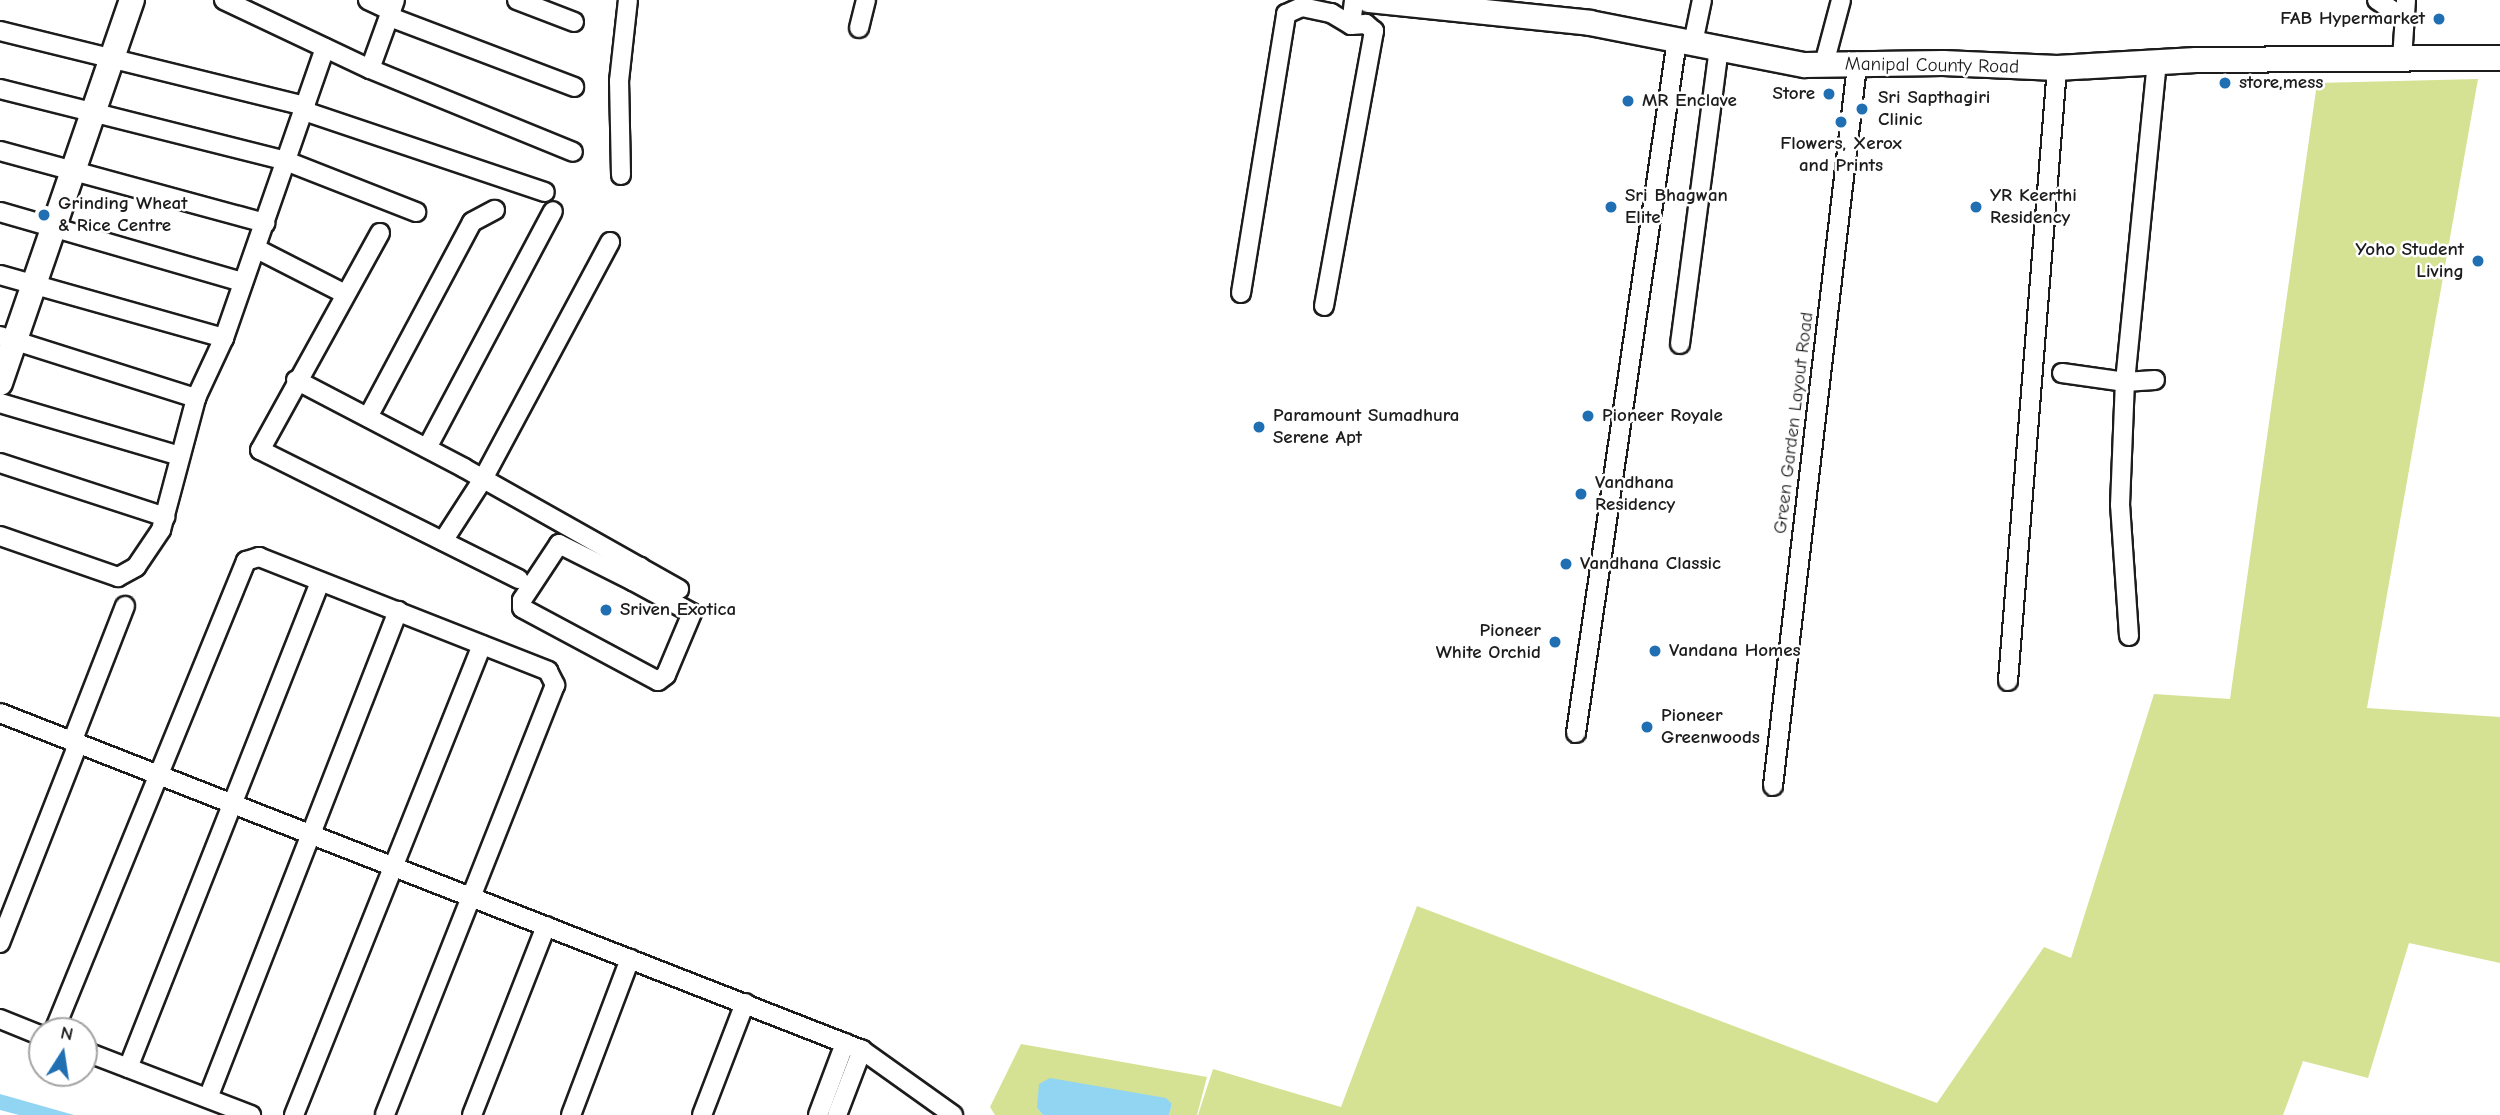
<!DOCTYPE html>
<html>
<head>
<meta charset="utf-8">
<style>
  body { margin:0 }
  #map { position:relative; width:2500px; height:1115px; overflow:hidden; background:#fff; font-family:"Comic Neue",sans-serif }
  div>[style] { position:absolute }
  .green>* { inset:0; background:#d5e294 }
  .water>* { inset:0; background:#91d5f3 }
  .roads { filter:drop-shadow(2px 0 #1c1c1c) drop-shadow(-2px 0 #1c1c1c) drop-shadow(0 2px #1c1c1c) drop-shadow(0 -2px #1c1c1c) }
  .street>* { height:18px; margin:-9px; padding:0 9px; transform-origin:9px; border-radius:9px; background:#fff }
  .secondary>* { height:24px; margin:-12px; padding:0 12px; transform-origin:12px; border-radius:12px; background:#fff }
  .dots>* { width:19px; height:19px; translate:-50% -50%; box-sizing:border-box; border:4px solid #fff; border-radius:50% }
  span { translate:-50% -50%; white-space:nowrap; text-align:center; line-height:1.15; -webkit-text-stroke:5px #fff; paint-order:stroke }
  .poi-label { font-size:19px; color:#1c1c1c; font-weight:700 }
  .right { translate:-100% -50%; text-align:right }
  .left { translate:0 -50%; text-align:left }
  .street-label { font-size:19px; color:#1c1c1c }
  .north { position:absolute; left:28px; top:1017px; width:70px; height:70px; box-sizing:border-box; background:#fff; border:2px solid #a4a4a4; border-radius:50%; rotate:12deg; font-size:19px; font-weight:700; line-height:28px; text-align:center; color:#1c1c1c }
  .north::after { content:''; display:block; margin:auto; width:24px; height:32px; background:#1f6fb2; clip-path:polygon(50% 0,100% 100%,50% 72%,0 100%) }
</style>
</head>
<body>
<div id="map">
  <div class="green">
    <div style="clip-path:polygon(2478px 79px,2367px 708px,2500px 717px,2500px 963px,2409px 943px,2368px 1078px,2303px 1061px,2283px 1115px,1198px 1115px,1213px 1069px,1341px 1107px,1417px 906px,1937px 1103px,2044px 947px,2071px 958px,2154px 694px,2230px 699px,2317px 83px)"></div>
    <div style="clip-path:polygon(1021px 1044px,1207px 1077px,1197px 1115px,1169px 1115px,1172px 1104px,1037px 1108px,1043px 1115px,995px 1115px,990px 1107px)"></div>
  </div>
  <div class="water">
    <div style="clip-path:polygon(1050px 1078px,1166px 1098px,1172px 1104px,1169px 1115px,1043px 1115px,1037px 1108px,1039px 1084px)"></div>
    <div style="clip-path:polygon(0 1094px,74px 1115px,19px 1115px,0 1110px)"></div>
  </div>
  <div class="roads">
    <div class="street">
      <div style="left:224px;top:0;width:161px;rotate:25.3deg"></div>
      <div style="left:370px;top:69px;width:73px;rotate:-70.1deg"></div>
      <div style="left:368px;top:0;width:26px;rotate:25deg"></div>
      <div style="left:517px;top:0;width:61px;rotate:21.1deg"></div>
      <div style="left:2377px;top:0;width:34px;rotate:34deg"></div>
      <div style="left:390px;top:17px;width:197px;rotate:20.8deg"></div>
      <div style="left:859px;top:28px;width:29px;rotate:-76deg"></div>
      <div style="left:0;top:31px;width:315px;rotate:13.8deg"></div>
      <div style="left:1693px;top:43px;width:44px;rotate:-78.2deg"></div>
      <div style="left:2402px;top:59px;width:59px;rotate:-86.1deg"></div>
      <div style="left:1824px;top:64px;width:66px;rotate:-75.1deg"></div>
      <div style="left:370px;top:69px;width:219px;rotate:22.2deg"></div>
      <div style="left:0;top:89px;width:295px;rotate:14.1deg"></div>
      <div style="left:286px;top:161px;width:140px;rotate:21.4deg"></div>
      <div style="left:304px;top:111px;width:254px;rotate:18.6deg"></div>
      <div style="left:0;top:151px;width:275px;rotate:15.2deg"></div>
      <div style="left:621px;top:175px;width:94px;rotate:-91.2deg"></div>
      <div style="left:619px;top:81px;width:81px;rotate:-83.7deg"></div>
      <div style="left:0;top:212px;width:253px;rotate:16.1deg"></div>
      <div style="left:380px;top:233px;width:248px;rotate:118.9deg"></div>
      <div style="left:260px;top:450px;width:289px;rotate:26.5deg"></div>
      <div style="left:257px;top:249px;width:99px;rotate:27.1deg"></div>
      <div style="left:0;top:275px;width:233px;rotate:15.7deg"></div>
      <div style="left:1241px;top:293px;width:283px;rotate:-80.8deg"></div>
      <div style="left:1286px;top:14px;width:17px;rotate:-24deg"></div>
      <div style="left:1302px;top:7px;width:30px;rotate:12deg"></div>
      <div style="left:1331px;top:13px;width:23px;rotate:31deg"></div>
      <div style="left:1324px;top:306px;width:280px;rotate:-79.7deg"></div>
      <div style="left:1374px;top:31px;width:11px;rotate:-139deg"></div>
      <div style="left:1366px;top:24px;width:15px;rotate:176deg"></div>
      <div style="left:1351px;top:25px;width:25px;rotate:-83deg"></div>
      <div style="left:0;top:336px;width:206px;rotate:17.6deg"></div>
      <div style="left:1680px;top:344px;width:299px;rotate:-82.5deg"></div>
      <div style="left:2062px;top:373px;width:64px;rotate:8.1deg"></div>
      <div style="left:2125px;top:382px;width:30px;rotate:-4deg"></div>
      <div style="left:296px;top:380px;width:190px;rotate:27.6deg"></div>
      <div style="left:464px;top:468px;width:247px;rotate:29.4deg"></div>
      <div style="left:0;top:403px;width:188px;rotate:16.4deg"></div>
      <div style="left:368px;top:417px;width:221px;rotate:-61.9deg"></div>
      <div style="left:472px;top:222px;width:26px;rotate:-28deg"></div>
      <div style="left:427px;top:448px;width:268px;rotate:-62deg"></div>
      <div style="left:0;top:463px;width:174px;rotate:18.1deg"></div>
      <div style="left:0;top:536px;width:125px;rotate:19.2deg"></div>
      <div style="left:118px;top:577px;width:21px;rotate:-29deg"></div>
      <div style="left:136px;top:567px;width:45px;rotate:-56deg"></div>
      <div style="left:161px;top:530px;width:137px;rotate:-75.1deg"></div>
      <div style="left:196px;top:398px;width:66px;rotate:-65deg"></div>
      <div style="left:224px;top:338px;width:307px;rotate:-70.8deg"></div>
      <div style="left:443px;top:541px;width:74px;rotate:-57.2deg"></div>
      <div style="left:483px;top:479px;width:269px;rotate:-61.8deg"></div>
      <div style="left:633px;top:581px;width:67px;rotate:28.5deg"></div>
      <div style="left:692px;top:613px;width:67px;rotate:112.8deg"></div>
      <div style="left:666px;top:675px;width:10px;rotate:143deg"></div>
      <div style="left:658px;top:681px;width:154px;rotate:-151.8deg"></div>
      <div style="left:522px;top:608px;width:8px;rotate:-90deg"></div>
      <div style="left:522px;top:600px;width:67px;rotate:-56.5deg"></div>
      <div style="left:559px;top:544px;width:83px;rotate:26.6deg"></div>
      <div style="left:633px;top:581px;width:16px;rotate:-63deg"></div>
      <div style="left:2129px;top:636px;width:131px;rotate:-93.9deg"></div>
      <div style="left:2120px;top:505px;width:123px;rotate:-87.7deg"></div>
      <div style="left:2125px;top:382px;width:321px;rotate:-84.3deg"></div>
      <div style="left:2008px;top:681px;width:615px;rotate:-85.43deg"></div>
      <div style="left:0;top:713px;width:926px;rotate:21.35deg"></div>
      <div style="left:862px;top:1050px;width:112px;rotate:35.5deg"></div>
      <div style="left:1576px;top:733px;width:700px;rotate:-81.71deg"></div>
      <div style="left:72px;top:742px;width:146px;rotate:-68.7deg"></div>
      <div style="left:1773px;top:786px;width:726px;rotate:-83.35deg"></div>
      <div style="left:0;top:943px;width:214px;rotate:-68.6deg"></div>
      <div style="left:0;top:1019px;width:45px;rotate:22deg"></div>
      <div style="left:54px;top:1031px;width:508px;rotate:-67.78deg"></div>
      <div style="left:246px;top:561px;width:14px;rotate:-17deg"></div>
      <div style="left:259px;top:557px;width:311px;rotate:21.5deg"></div>
      <div style="left:548px;top:671px;width:16px;rotate:63deg"></div>
      <div style="left:555px;top:685px;width:462px;rotate:111.6deg"></div>
      <div style="left:84px;top:1051px;width:179px;rotate:21deg"></div>
      <div style="left:128px;top:1068px;width:523px;rotate:-68.44deg"></div>
      <div style="left:208px;top:1098px;width:523px;rotate:-68.69deg"></div>
      <div style="left:294px;top:1115px;width:506px;rotate:-68.2deg"></div>
      <div style="left:472px;top:1115px;width:203px;rotate:-68.6deg"></div>
      <div style="left:571px;top:1115px;width:167px;rotate:-69.3deg"></div>
      <div style="left:702px;top:1115px;width:120px;rotate:-69deg"></div>
      <div style="left:818px;top:1115px;width:77px;rotate:-69.4deg"></div>
      <div style="left:837px;top:1115px;width:70px;rotate:-69deg"></div>
    </div>
    <div class="secondary">
      <div style="left:1369px;top:0;width:222px;rotate:5.9deg"></div>
      <div style="left:1590px;top:23px;width:219px;rotate:11.1deg"></div>
      <div style="left:1805px;top:65px;width:138px;rotate:-0.8deg"></div>
      <div style="left:1943px;top:63px;width:114px;rotate:2.5deg"></div>
      <div style="left:2057px;top:68px;width:139px;rotate:-3.3deg"></div>
      <div style="left:2196px;top:60px;width:304px;rotate:-0.4deg"></div>
      <div style="left:0;top:383px;width:405px;rotate:-71deg"></div>
    </div>
  </div>
  <div class="dots">
    <div style="left:2439px;top:19px;background:#1f6fb2"></div>
    <div style="left:2225px;top:83px;background:#1f6fb2"></div>
    <div style="left:1829px;top:94px;background:#1f6fb2"></div>
    <div style="left:1628px;top:101px;background:#1f6fb2"></div>
    <div style="left:1862px;top:109px;background:#1f6fb2"></div>
    <div style="left:1841px;top:122px;background:#1f6fb2"></div>
    <div style="left:1611px;top:207px;background:#1f6fb2"></div>
    <div style="left:1976px;top:207px;background:#1f6fb2"></div>
    <div style="left:44px;top:215px;background:#1f6fb2"></div>
    <div style="left:2478px;top:261px;background:#1f6fb2"></div>
    <div style="left:1588px;top:416px;background:#1f6fb2"></div>
    <div style="left:1259px;top:427px;background:#1f6fb2"></div>
    <div style="left:1581px;top:494px;background:#1f6fb2"></div>
    <div style="left:1566px;top:564px;background:#1f6fb2"></div>
    <div style="left:606px;top:610px;background:#1f6fb2"></div>
    <div style="left:1555px;top:642px;background:#1f6fb2"></div>
    <div style="left:1655px;top:651px;background:#1f6fb2"></div>
    <div style="left:1647px;top:727px;background:#1f6fb2"></div>
  </div>
  <div class="poi-label">
    <span class="right" style="left:2425px;top:19px">FAB Hypermarket</span>
    <span class="left" style="left:2239px;top:83px">store,mess</span>
    <span class="right" style="left:1815px;top:94px">Store</span>
    <span class="left" style="left:1878px;top:109px">Sri Sapthagiri<br>Clinic</span>
    <span class="left" style="left:1642px;top:101px">MR Enclave</span>
    <span style="left:1841px;top:155px">Flowers, Xerox<br>and Prints</span>
    <span class="left" style="left:1625px;top:207px">Sri Bhagwan<br>Elite</span>
    <span class="left" style="left:1990px;top:207px">YR Keerthi<br>Residency</span>
    <span class="left" style="left:58px;top:215px">Grinding Wheat<br>&amp; Rice Centre</span>
    <span class="right" style="left:2464px;top:261px">Yoho Student<br>Living</span>
    <span class="left" style="left:1273px;top:427px">Paramount Sumadhura<br>Serene Apt</span>
    <span class="left" style="left:1602px;top:416px">Pioneer Royale</span>
    <span class="left" style="left:1595px;top:494px">Vandhana<br>Residency</span>
    <span class="left" style="left:1580px;top:564px">Vandhana Classic</span>
    <span class="left" style="left:620px;top:610px">Sriven Exotica</span>
    <span class="right" style="left:1541px;top:642px">Pioneer<br>White Orchid</span>
    <span class="left" style="left:1669px;top:651px">Vandana Homes</span>
    <span class="left" style="left:1661px;top:727px">Pioneer<br>Greenwoods</span>
  </div>
  <div class="street-label">
    <span style="left:1932px;top:66px;rotate:1deg">Manipal County Road</span>
    <span style="left:1794px;top:423px;rotate:-83deg">Green Garden Layout Road</span>
  </div>
  <div class="north">N</div>
</div>
</body>
</html>
